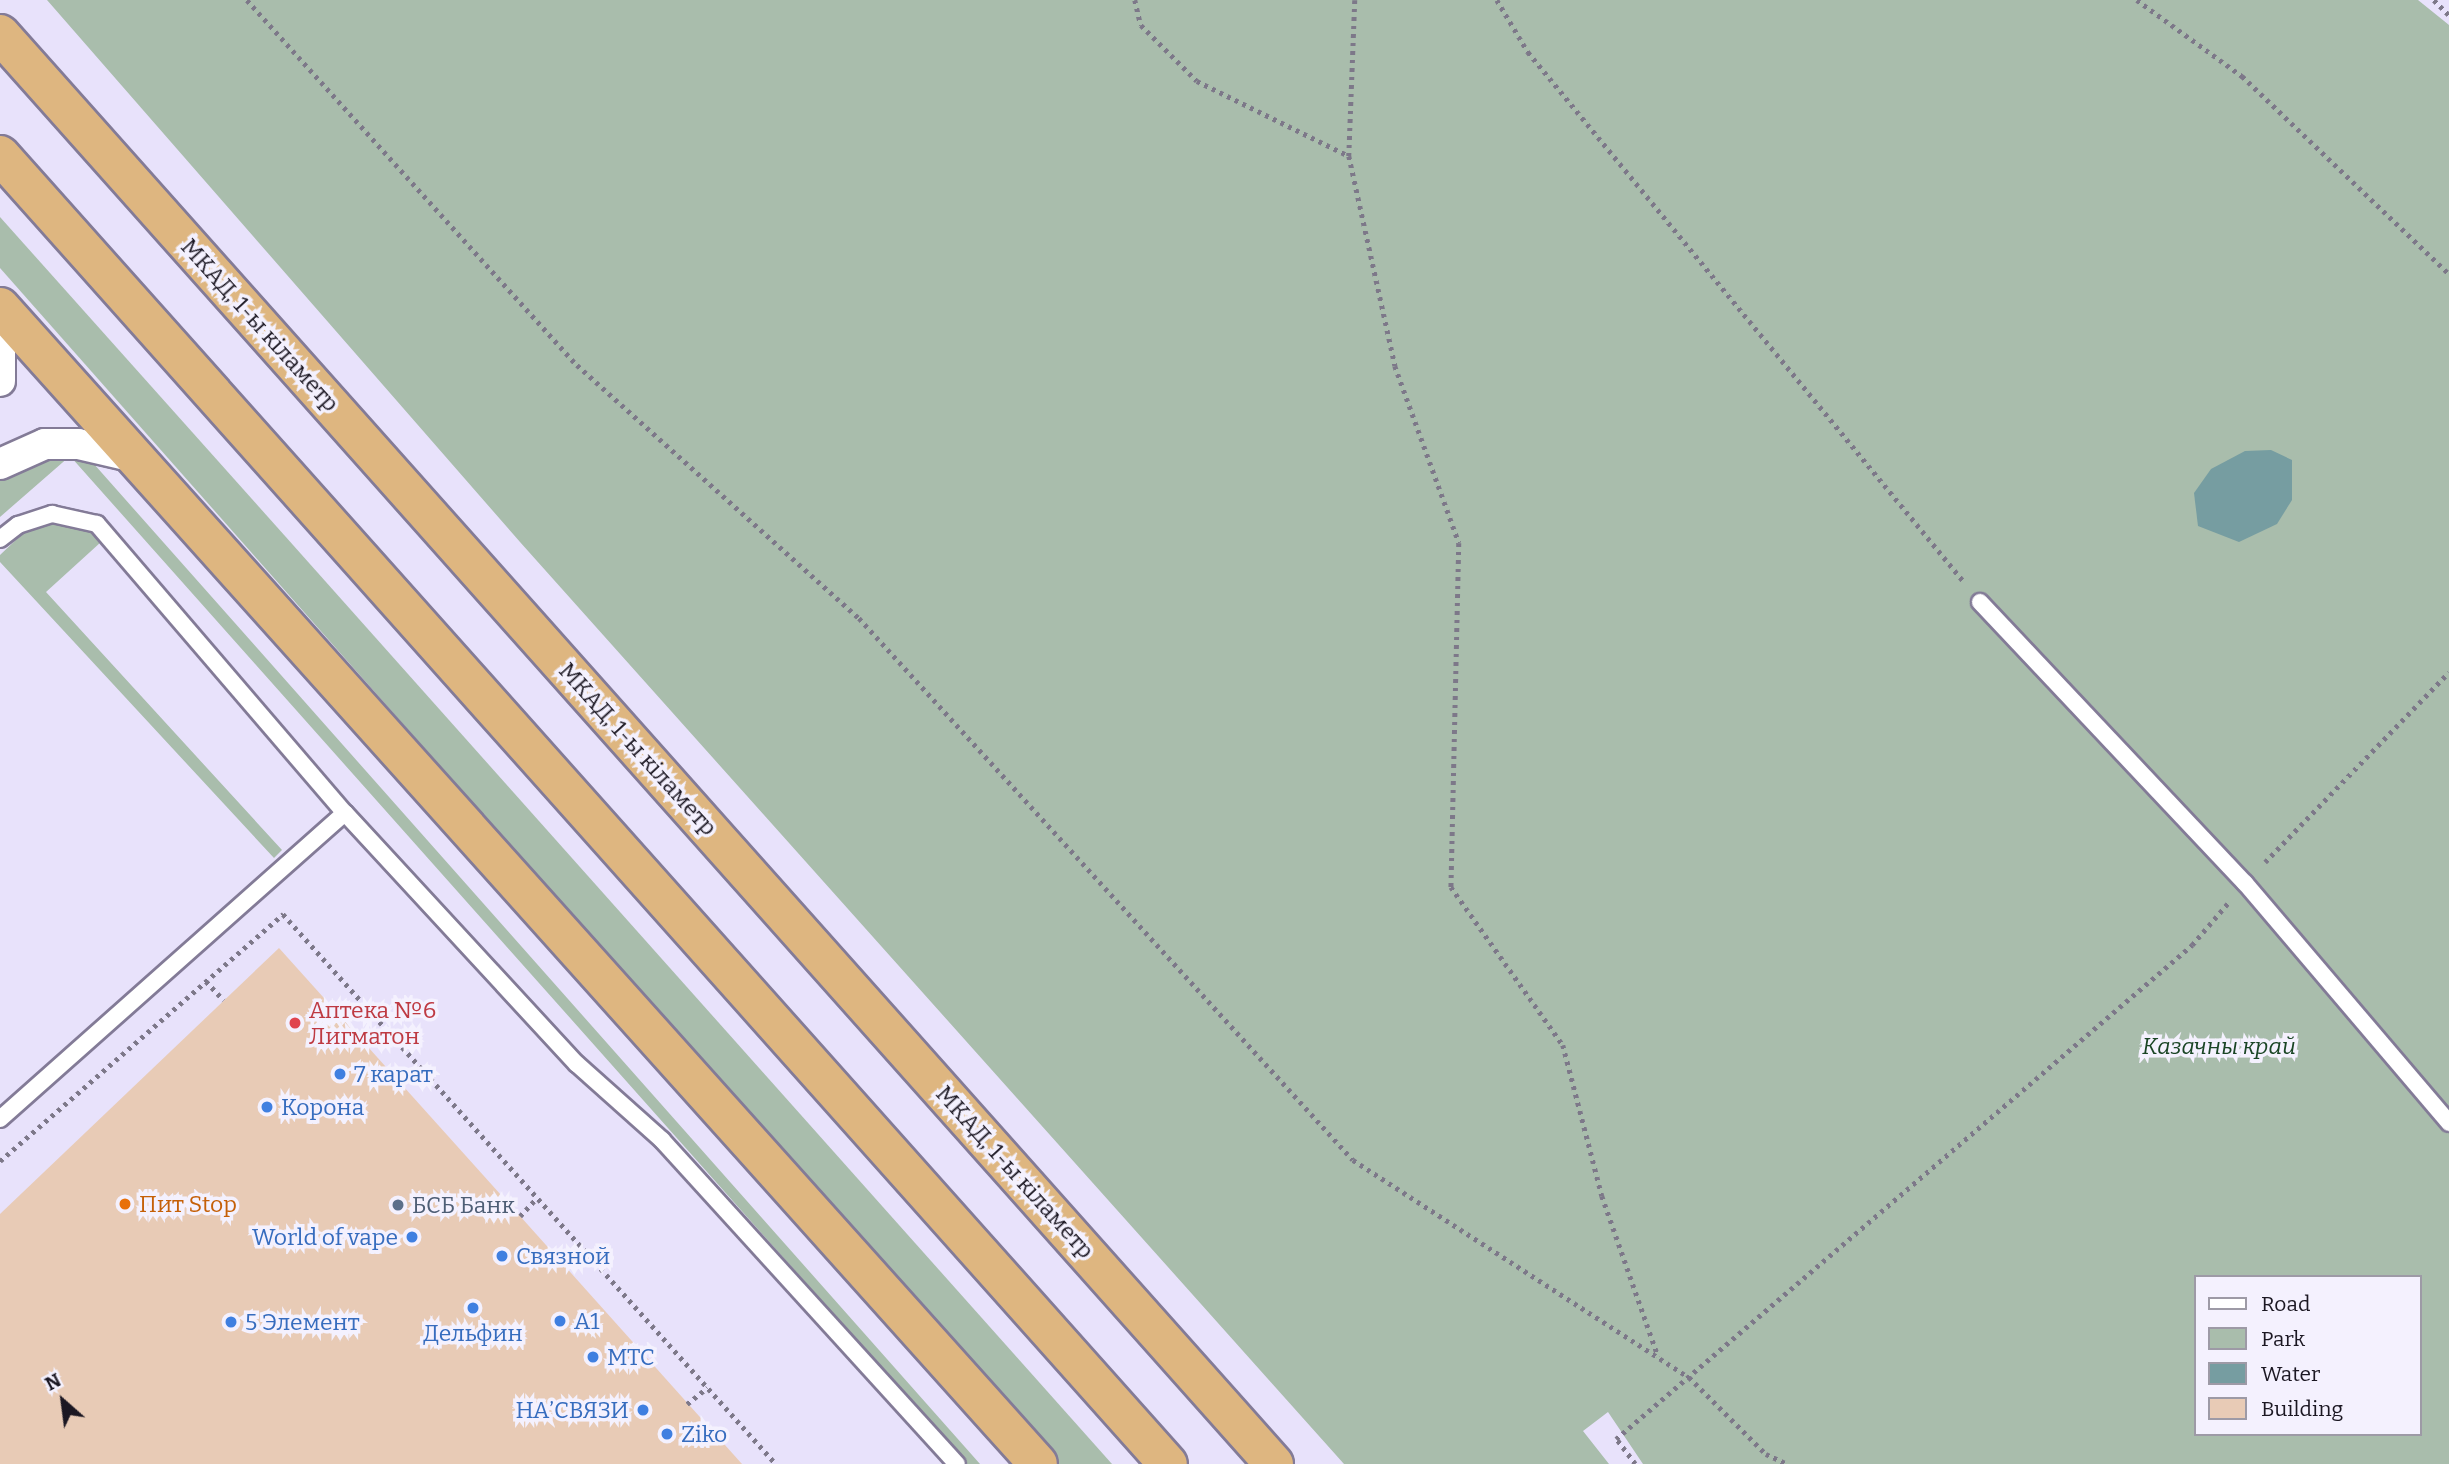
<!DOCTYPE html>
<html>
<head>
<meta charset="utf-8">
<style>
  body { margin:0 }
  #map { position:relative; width:2449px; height:1464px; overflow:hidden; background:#e8e2fb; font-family:Bitter,serif }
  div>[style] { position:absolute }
  .green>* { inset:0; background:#a9bdac }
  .water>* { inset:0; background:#769da1 }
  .building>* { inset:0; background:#e8cbb6 }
  .path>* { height:4.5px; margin-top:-2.25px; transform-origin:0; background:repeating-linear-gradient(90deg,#7d7889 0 3.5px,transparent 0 8.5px) }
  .roads { filter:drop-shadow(2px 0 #837b97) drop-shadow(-2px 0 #837b97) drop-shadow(0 2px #837b97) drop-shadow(0 -2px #837b97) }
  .service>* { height:16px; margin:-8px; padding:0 8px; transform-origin:8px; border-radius:8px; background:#fff }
  .minor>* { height:30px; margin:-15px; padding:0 15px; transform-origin:15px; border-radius:15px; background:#fff }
  .trunk>* { height:38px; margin:-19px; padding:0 19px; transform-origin:19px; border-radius:19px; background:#deb680 }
  .dots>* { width:19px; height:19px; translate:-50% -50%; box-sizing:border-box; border:4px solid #f4f1fe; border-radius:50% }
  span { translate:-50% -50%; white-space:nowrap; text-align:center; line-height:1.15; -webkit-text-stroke:7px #f4f1fe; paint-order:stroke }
  .street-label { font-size:23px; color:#1b1722 }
  .health-label { font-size:23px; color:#be3a42 }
  .left { translate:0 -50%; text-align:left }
  .park-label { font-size:23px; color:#1a4525; font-style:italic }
  .shop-label { font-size:23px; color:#366cbe }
  .right { translate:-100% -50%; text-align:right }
  .food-label { font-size:23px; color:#c56008 }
  .service-label { font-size:23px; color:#4e5e75 }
  .legend { position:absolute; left:2194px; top:1275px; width:228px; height:161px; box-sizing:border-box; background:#f4f1fe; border:2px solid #9d9aa6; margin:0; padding:9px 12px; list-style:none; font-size:21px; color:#1b1722 }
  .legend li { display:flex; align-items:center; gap:14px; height:35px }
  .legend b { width:35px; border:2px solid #9d9aa6 }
  .north { position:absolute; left:28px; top:1366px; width:70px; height:70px; -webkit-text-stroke:5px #f4f1fe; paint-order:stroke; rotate:332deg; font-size:19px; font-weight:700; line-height:28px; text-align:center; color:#1b1722 }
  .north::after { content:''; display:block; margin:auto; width:24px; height:32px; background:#1b1722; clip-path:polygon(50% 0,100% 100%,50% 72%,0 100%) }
</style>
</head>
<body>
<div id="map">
  <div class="green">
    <div style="clip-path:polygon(evenodd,47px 0,2418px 0,2449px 25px,2449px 1464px,1643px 1464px,1608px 1412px,1583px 1431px,1609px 1464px,1344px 1464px,520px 542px,47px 0,2195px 1277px,2419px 1277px,2419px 1434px,2195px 1434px,2195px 1277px)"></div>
    <div style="clip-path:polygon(0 217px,285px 536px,1112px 1464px,1057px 1464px,0 268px)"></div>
    <div style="clip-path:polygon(63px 448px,86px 455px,980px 1464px,967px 1464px,70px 456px,0 517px,0 472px,46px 449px)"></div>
    <div style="clip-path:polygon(76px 514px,101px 542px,46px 592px,282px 850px,274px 858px,0 562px,0 555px,38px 519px)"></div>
  </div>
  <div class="water">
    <div style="clip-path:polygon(2271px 450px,2292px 460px,2292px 500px,2277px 524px,2239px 542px,2198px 526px,2194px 493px,2211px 469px,2245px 451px)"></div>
  </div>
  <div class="building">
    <div style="clip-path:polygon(279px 948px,520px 1216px,742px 1464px,0 1464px,0 1214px)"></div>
  </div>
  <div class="path">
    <div style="left:247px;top:0;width:492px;rotate:47.9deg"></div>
    <div style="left:577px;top:365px;width:379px;rotate:41.9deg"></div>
    <div style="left:859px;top:618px;width:733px;rotate:47.65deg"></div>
    <div style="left:1353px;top:1160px;width:400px;rotate:32.9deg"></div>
    <div style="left:1689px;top:1377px;width:109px;rotate:45deg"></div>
    <div style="left:1766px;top:1454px;width:23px;rotate:25deg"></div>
    <div style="left:1135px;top:0;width:26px;rotate:77deg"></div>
    <div style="left:1141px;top:25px;width:79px;rotate:45deg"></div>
    <div style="left:1197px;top:81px;width:169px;rotate:26.3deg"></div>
    <div style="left:1355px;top:0;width:156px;rotate:92.2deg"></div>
    <div style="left:1349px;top:156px;width:215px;rotate:77.6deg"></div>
    <div style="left:1395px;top:366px;width:188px;rotate:70.1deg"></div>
    <div style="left:1459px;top:543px;width:344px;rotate:91.3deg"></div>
    <div style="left:1451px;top:887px;width:194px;rotate:54.7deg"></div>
    <div style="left:1563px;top:1045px;width:156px;rotate:75.5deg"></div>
    <div style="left:1602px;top:1196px;width:170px;rotate:70.7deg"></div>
    <div style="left:1497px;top:0;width:61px;rotate:59.2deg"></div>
    <div style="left:1528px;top:52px;width:688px;rotate:50.55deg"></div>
    <div style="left:2137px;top:0;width:130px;rotate:35.9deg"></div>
    <div style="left:2242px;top:76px;width:286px;rotate:43.7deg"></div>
    <div style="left:2434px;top:0;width:21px;rotate:45deg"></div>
    <div style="left:2265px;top:862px;width:264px;rotate:-45.9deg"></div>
    <div style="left:206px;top:981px;width:26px;rotate:47deg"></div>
    <div style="left:0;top:1161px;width:376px;rotate:-41.1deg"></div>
    <div style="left:283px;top:914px;width:739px;rotate:48.13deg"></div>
    <div style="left:520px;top:1216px;width:25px;rotate:-47deg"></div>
    <div style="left:687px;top:1404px;width:26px;rotate:-39deg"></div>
    <div style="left:1635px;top:1464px;width:31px;rotate:-127deg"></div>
    <div style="left:1616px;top:1439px;width:759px;rotate:-40.62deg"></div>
    <div style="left:2192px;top:945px;width:55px;rotate:-49.4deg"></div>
  </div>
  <div class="roads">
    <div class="service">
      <div style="left:0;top:539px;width:23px;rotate:-38deg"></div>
      <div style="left:18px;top:525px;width:36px;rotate:-18deg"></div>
      <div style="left:52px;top:514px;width:46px;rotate:12.5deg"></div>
      <div style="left:97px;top:524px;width:381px;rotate:49.4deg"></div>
      <div style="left:345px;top:813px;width:342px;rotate:47.3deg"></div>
      <div style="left:577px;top:1064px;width:114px;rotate:41.8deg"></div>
      <div style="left:662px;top:1140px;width:438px;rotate:47.7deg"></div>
      <div style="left:1980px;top:602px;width:386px;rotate:46.7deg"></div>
      <div style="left:2245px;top:883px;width:315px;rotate:49.6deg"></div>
      <div style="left:0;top:1119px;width:461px;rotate:-41.6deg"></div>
    </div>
    <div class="minor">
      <div style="left:0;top:340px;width:41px;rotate:90deg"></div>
      <div style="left:0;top:464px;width:49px;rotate:-24deg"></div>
      <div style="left:45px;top:444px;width:33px"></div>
      <div style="left:78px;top:444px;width:53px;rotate:13deg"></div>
    </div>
    <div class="trunk">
      <div style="left:0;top:34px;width:1915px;rotate:48.3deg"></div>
      <div style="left:0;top:155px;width:1754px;rotate:48.26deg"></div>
      <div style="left:0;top:307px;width:1554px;rotate:48.1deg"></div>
    </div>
  </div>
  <div class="dots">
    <div style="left:295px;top:1023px;background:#e0444e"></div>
    <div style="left:340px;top:1074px;background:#3f7fe0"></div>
    <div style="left:267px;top:1107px;background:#3f7fe0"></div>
    <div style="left:125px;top:1204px;background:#e8710a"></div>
    <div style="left:398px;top:1205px;background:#5c6f8a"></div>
    <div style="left:412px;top:1237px;background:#3f7fe0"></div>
    <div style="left:502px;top:1256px;background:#3f7fe0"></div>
    <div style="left:473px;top:1308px;background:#3f7fe0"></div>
    <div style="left:560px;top:1321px;background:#3f7fe0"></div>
    <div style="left:231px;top:1322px;background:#3f7fe0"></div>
    <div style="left:593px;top:1357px;background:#3f7fe0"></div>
    <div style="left:643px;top:1410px;background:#3f7fe0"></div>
    <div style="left:667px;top:1434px;background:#3f7fe0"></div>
  </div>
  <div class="street-label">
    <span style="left:260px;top:325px;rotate:48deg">МКАД, 1-ы кіламетр</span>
    <span style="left:638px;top:749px;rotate:48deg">МКАД, 1-ы кіламетр</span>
    <span style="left:1015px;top:1172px;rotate:48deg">МКАД, 1-ы кіламетр</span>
  </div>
  <div class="health-label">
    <span class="left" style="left:309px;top:1023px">Аптека №6<br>Лигматон</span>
  </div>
  <div class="park-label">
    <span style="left:2219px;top:1046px">Казачны край</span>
  </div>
  <div class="shop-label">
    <span class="left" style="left:354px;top:1074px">7 карат</span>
    <span class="left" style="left:281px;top:1107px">Корона</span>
    <span class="right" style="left:398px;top:1237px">World of vape</span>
    <span class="left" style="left:516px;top:1256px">Связной</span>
    <span class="left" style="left:574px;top:1321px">A1</span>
    <span class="left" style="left:245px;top:1322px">5 Элемент</span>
    <span style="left:473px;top:1333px">Дельфин</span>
    <span class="left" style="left:607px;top:1357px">МТС</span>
    <span class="right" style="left:629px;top:1410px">НАʼСВЯЗИ</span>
    <span class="left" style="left:681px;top:1434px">Ziko</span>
  </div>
  <div class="food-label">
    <span class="left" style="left:139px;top:1204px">Пит Stop</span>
  </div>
  <div class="service-label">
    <span class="left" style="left:412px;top:1205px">БСБ Банк</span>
  </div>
  <ul class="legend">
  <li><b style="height:9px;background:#fff"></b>Road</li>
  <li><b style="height:19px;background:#a9bdac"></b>Park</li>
  <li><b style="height:19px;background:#769da1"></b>Water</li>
  <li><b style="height:19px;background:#e8cbb6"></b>Building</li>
  </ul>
  <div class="north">N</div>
</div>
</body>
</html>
